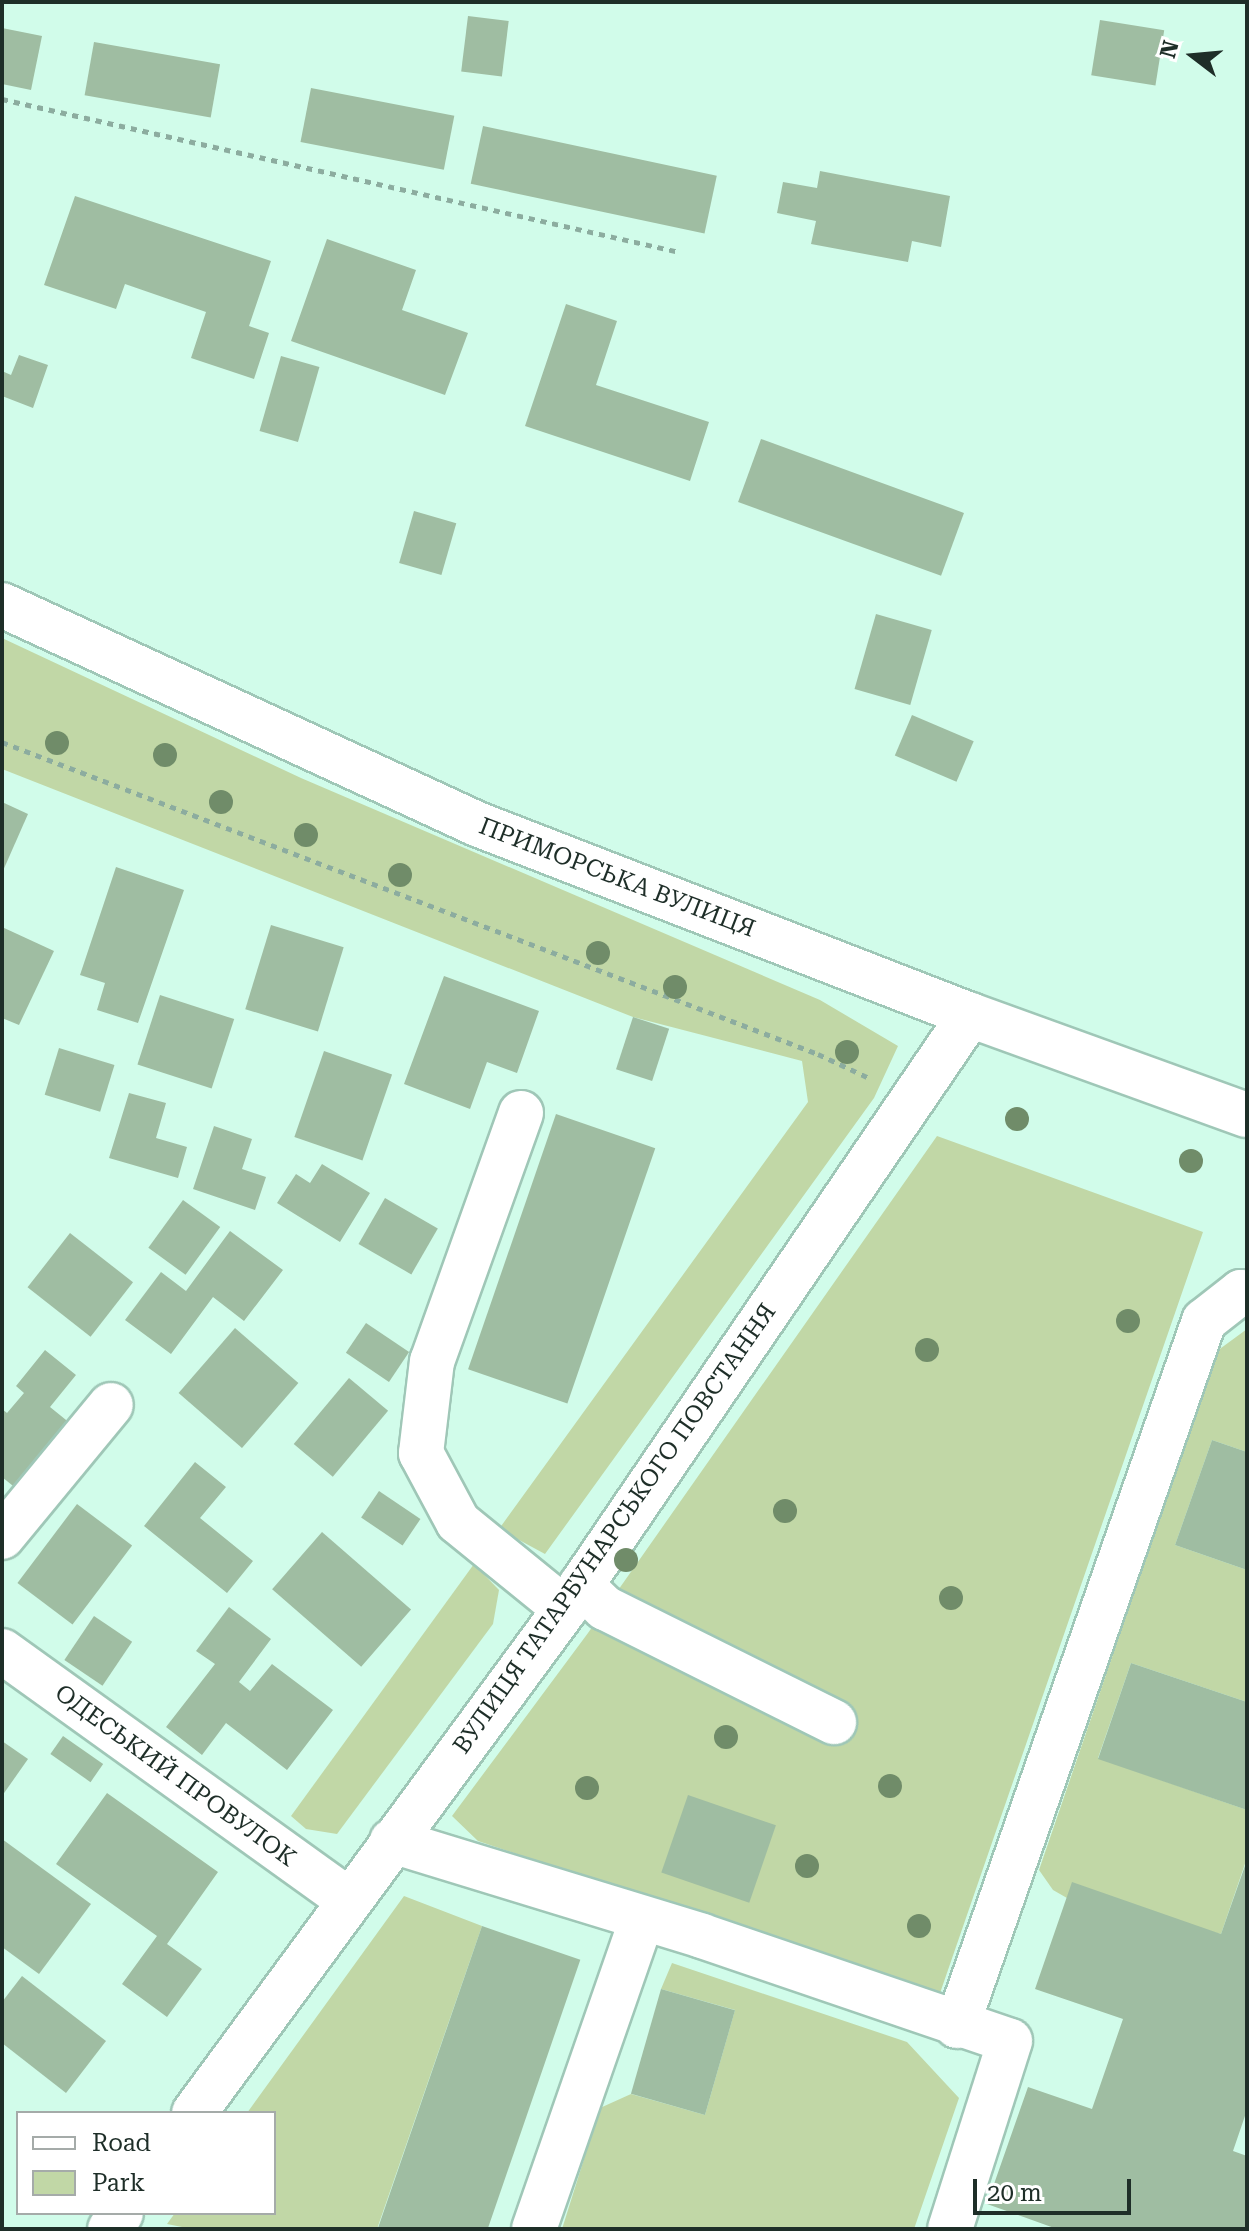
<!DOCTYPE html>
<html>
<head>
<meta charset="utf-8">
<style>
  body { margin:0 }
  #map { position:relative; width:1249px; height:2231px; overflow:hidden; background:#d1fcea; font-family:"Roboto Serif",serif }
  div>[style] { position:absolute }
  .green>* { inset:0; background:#c1d7a6 }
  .building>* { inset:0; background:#9fbda2; transform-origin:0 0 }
  .path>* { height:5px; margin-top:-2.5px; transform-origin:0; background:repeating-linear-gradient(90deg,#8cac9f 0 6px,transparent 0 12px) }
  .roads { filter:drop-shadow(2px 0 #9fc7b7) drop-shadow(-2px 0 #9fc7b7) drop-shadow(0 2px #9fc7b7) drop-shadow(0 -2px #9fc7b7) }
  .minor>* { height:44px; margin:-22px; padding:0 22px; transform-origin:22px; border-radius:22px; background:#fff }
  .trees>* { width:24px; height:24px; margin:-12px; border-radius:50%; background:#708c69 }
  span { translate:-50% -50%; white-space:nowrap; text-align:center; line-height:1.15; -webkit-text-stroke:7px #fff; paint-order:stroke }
  .street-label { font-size:24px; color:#1e2e28 }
  .frame { position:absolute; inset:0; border:4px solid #1e2e28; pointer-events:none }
  .legend { position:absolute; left:16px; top:2111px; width:260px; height:104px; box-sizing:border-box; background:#fff; border:2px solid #a5aba9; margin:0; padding:10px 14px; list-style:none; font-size:24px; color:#1e2e28 }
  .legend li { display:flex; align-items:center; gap:16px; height:40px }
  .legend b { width:40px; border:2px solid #a5aba9 }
  .north { position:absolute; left:1153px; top:16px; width:80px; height:80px; -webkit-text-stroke:6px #fff; paint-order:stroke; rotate:286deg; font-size:22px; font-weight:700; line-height:32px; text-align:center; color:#1e2e28 }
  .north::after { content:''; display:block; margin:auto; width:28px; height:36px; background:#1e2e28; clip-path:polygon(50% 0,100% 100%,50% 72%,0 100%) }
  .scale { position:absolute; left:973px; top:2179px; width:158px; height:36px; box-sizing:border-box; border:4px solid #1e2e28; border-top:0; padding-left:10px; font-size:24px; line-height:28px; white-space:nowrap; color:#1e2e28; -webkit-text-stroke:6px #fff; paint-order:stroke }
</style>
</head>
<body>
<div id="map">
  <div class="green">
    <div style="clip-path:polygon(2px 638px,301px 778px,820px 1000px,898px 1046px,874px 1098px,545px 1554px,499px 1529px,808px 1102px,802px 1061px,633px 1017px,2px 769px)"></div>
    <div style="clip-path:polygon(937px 1136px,1203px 1232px,939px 1996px,478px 1841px,452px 1816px,588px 1633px)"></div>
    <div style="clip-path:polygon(1247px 1329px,1247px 1452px,1212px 1440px,1175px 1545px,1247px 1570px,1247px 1702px,1131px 1663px,1098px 1758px,1247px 1810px,1247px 1858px,1221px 1934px,1067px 1898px,1053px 1890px,1039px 1870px,1217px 1351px)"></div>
    <div style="clip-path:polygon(474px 1564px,499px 1590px,493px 1624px,337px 1834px,306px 1829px,291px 1816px)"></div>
    <div style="clip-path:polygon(404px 1896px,482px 1926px,377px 2229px,192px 2229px,167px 2224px,175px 2213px,274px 2213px,274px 2113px,247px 2113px)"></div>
    <div style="clip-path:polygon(672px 1963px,907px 2042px,959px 2098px,914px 2229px,562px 2229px,600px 2108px,631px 2094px,705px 2115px,735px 2010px,661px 1989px)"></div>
  </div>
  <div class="building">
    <div style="left:468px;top:16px;width:41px;height:56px;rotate:7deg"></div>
    <div style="left:1100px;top:20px;width:65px;height:56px;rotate:9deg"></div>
    <div style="clip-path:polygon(2px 28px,42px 36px,31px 90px,2px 84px)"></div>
    <div style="left:94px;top:42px;width:128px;height:54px;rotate:10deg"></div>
    <div style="left:311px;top:88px;width:146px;height:55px;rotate:11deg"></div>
    <div style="left:483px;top:126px;width:239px;height:59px;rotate:12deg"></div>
    <div style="clip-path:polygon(820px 171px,950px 196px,941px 247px,912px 241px,908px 262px,811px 244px,816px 221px,777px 213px,783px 182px,817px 188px)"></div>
    <div style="clip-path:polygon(75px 196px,271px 261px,249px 326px,269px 333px,254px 379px,191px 358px,206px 312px,125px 284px,116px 309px,44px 285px)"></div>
    <div style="clip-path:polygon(327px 239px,416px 270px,402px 310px,468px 333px,445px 395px,291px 341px)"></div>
    <div style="clip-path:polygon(566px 304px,617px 321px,596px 385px,709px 422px,690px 481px,525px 426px)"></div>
    <div style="clip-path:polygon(19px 355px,48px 365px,33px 408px,2px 396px,2px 371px,11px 375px)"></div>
    <div style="left:281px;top:356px;width:40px;height:78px;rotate:16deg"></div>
    <div style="left:761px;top:439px;width:216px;height:67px;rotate:20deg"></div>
    <div style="left:414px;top:511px;width:44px;height:54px;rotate:16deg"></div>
    <div style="left:876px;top:614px;width:58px;height:78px;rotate:16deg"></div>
    <div style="left:912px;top:715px;width:67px;height:44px;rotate:23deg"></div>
    <div style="clip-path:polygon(2px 802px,28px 814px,2px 873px)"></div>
    <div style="clip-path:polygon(116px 867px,184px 890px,138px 1023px,97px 1010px,105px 983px,80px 975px)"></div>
    <div style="left:271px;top:925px;width:76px;height:88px;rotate:17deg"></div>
    <div style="clip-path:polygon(2px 927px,54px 951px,19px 1025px,2px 1018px)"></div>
    <div style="clip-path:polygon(444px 976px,539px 1011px,517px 1073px,487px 1062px,470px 1109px,404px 1084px)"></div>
    <div style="left:160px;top:995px;width:78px;height:73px;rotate:18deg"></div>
    <div style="left:633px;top:1017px;width:38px;height:55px;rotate:18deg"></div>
    <div style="left:59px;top:1048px;width:58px;height:49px;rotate:17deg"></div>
    <div style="left:324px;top:1051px;width:72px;height:91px;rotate:19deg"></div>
    <div style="clip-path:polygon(129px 1093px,166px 1103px,156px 1138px,187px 1147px,178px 1178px,109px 1158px)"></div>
    <div style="left:556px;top:1114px;width:105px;height:270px;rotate:19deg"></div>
    <div style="clip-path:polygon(214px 1126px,252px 1139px,242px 1169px,266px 1177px,255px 1210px,193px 1189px)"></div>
    <div style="clip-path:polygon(322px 1164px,370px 1193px,340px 1242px,277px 1203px,296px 1174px,310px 1183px)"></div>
    <div style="left:385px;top:1198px;width:61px;height:53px;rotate:30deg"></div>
    <div style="left:183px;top:1200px;width:46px;height:59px;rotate:36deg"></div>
    <div style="clip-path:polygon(230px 1231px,283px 1270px,244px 1321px,213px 1297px,171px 1354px,125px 1320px,161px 1272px,186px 1291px)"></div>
    <div style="left:70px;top:1233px;width:80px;height:69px;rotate:38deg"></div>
    <div style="left:366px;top:1323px;width:52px;height:36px;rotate:34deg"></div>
    <div style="left:235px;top:1328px;width:84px;height:86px;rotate:41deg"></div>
    <div style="clip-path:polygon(45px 1350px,76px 1375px,50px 1407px,71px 1424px,18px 1490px,2px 1477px,2px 1409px,7px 1413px,24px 1393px,16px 1386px)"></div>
    <div style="left:349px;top:1378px;width:51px;height:86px;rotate:40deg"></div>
    <div style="clip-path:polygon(1212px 1440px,1247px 1452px,1247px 1570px,1175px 1545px)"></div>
    <div style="clip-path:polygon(195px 1462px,226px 1487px,200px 1518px,253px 1561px,227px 1593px,144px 1526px)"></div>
    <div style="left:379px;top:1491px;width:50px;height:32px;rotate:34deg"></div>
    <div style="left:77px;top:1504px;width:69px;height:99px;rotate:37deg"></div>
    <div style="left:322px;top:1532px;width:118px;height:76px;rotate:41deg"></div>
    <div style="clip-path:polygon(229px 1607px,271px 1639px,239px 1682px,250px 1691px,272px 1664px,333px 1710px,287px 1770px,226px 1723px,202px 1755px,166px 1727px,215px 1664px,196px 1651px)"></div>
    <div style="left:94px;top:1616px;width:46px;height:53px;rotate:34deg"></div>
    <div style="clip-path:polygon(1131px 1663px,1247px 1702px,1247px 1810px,1098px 1759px)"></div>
    <div style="left:63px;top:1736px;width:49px;height:22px;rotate:35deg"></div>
    <div style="clip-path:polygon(2px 1741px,28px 1759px,2px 1796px)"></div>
    <div style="clip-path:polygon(107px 1793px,218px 1872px,167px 1944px,202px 1969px,167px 2017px,122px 1984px,157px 1936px,56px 1864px)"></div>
    <div style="left:688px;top:1795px;width:93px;height:82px;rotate:19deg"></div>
    <div style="clip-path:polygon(2px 1839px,91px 1904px,39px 1974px,2px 1947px)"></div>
    <div style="clip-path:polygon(1247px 1860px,1247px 2110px,1233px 2151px,1247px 2156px,1247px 2229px,1057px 2229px,987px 2204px,1028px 2087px,1092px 2109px,1123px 2019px,1035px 1989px,1072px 1882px,1221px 1934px)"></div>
    <div style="left:482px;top:1926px;width:104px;height:321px;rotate:19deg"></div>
    <div style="clip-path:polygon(22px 1976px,106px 2041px,66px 2093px,2px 2043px,2px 2002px)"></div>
    <div style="left:661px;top:1989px;width:77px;height:109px;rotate:16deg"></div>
  </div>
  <div class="path">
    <div style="left:2px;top:99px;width:694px;rotate:12.73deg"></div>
    <div style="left:2px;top:742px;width:874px;rotate:20.92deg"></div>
    <div style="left:818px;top:1054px;width:56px;rotate:25.2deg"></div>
  </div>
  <div class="roads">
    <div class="minor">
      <div style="left:2px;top:605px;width:523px;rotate:24.75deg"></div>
      <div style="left:477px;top:824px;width:529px;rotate:21.18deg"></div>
      <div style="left:970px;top:1015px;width:294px;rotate:19.9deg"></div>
      <div style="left:521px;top:1113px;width:263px;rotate:109.7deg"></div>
      <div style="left:432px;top:1361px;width:93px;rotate:96.8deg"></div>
      <div style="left:421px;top:1453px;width:78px;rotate:61.8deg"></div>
      <div style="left:458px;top:1522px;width:138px;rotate:39.1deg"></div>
      <div style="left:2px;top:1537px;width:171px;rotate:-50.5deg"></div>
      <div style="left:581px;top:1585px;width:33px;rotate:44deg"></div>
      <div style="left:605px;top:1608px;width:256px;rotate:26.5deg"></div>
      <div style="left:2px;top:1651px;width:426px;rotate:35.7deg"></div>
      <div style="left:392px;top:1841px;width:324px;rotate:17deg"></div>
      <div style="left:702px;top:1936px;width:325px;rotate:18.8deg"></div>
      <div style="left:1010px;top:2041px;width:197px;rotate:107.7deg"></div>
      <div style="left:957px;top:2026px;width:747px;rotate:-70.69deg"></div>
      <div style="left:1204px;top:1321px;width:47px;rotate:-38.1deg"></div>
      <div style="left:1241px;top:1292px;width:6px;rotate:18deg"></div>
      <div style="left:194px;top:2113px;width:626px;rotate:-53.64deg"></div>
      <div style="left:565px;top:1609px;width:719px;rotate:-55.71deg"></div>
      <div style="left:110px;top:2229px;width:19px;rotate:-55deg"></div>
      <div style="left:534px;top:2229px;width:329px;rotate:-70.8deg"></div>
    </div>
  </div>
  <div class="trees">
    <div style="left:57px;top:743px"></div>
    <div style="left:165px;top:755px"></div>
    <div style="left:221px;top:802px"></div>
    <div style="left:306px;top:835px"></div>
    <div style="left:400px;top:875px"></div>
    <div style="left:598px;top:953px"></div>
    <div style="left:675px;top:987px"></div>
    <div style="left:847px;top:1052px"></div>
    <div style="left:1017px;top:1119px"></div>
    <div style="left:1191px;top:1161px"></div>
    <div style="left:1128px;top:1321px"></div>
    <div style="left:927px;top:1350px"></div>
    <div style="left:785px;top:1511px"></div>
    <div style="left:626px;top:1560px"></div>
    <div style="left:951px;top:1598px"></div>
    <div style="left:726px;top:1737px"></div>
    <div style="left:890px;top:1786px"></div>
    <div style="left:587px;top:1788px"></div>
    <div style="left:807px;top:1866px"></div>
    <div style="left:919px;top:1926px"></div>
  </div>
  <div class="street-label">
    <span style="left:617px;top:878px;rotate:21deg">ПРИМОРСЬКА ВУЛИЦЯ</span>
    <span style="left:615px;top:1529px;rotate:-55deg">ВУЛИЦЯ ТАТАРБУНАРСЬКОГО ПОВСТАННЯ</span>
    <span style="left:175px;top:1776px;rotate:36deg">ОДЕСЬКИЙ ПРОВУЛОК</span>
  </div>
  <div class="frame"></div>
  <ul class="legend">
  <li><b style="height:10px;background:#fff"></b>Road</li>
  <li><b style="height:22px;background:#c1d7a6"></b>Park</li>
  </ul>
  <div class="north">N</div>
  <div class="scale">20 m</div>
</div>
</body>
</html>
